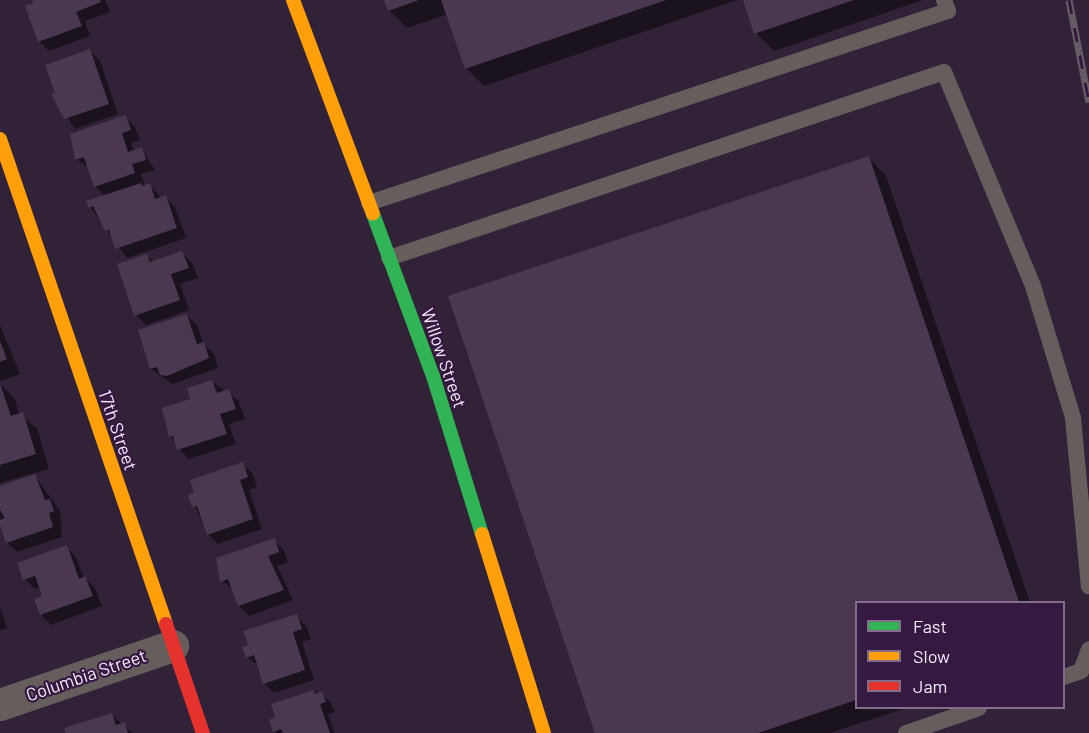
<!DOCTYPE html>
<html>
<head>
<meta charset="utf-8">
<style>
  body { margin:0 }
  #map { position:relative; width:1089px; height:733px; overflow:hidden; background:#322238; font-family:Barlow,sans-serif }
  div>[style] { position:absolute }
  .shadow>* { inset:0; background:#0007 }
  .building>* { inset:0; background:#4a3850 }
  .lane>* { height:16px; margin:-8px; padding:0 8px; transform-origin:8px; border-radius:8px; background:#655e5c }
  .street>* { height:32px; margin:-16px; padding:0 16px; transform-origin:16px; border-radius:16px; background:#655e5c }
  .fast>* { height:14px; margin:-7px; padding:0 7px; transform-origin:7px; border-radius:7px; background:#30b455 }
  .slow>* { height:14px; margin:-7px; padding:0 7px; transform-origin:7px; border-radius:7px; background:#ff9f0a }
  .jam>* { height:14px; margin:-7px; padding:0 7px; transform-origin:7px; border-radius:7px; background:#e5322d }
  .rail>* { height:7px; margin-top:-3.5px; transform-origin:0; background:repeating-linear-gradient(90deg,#351941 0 14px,#685e68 0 28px); box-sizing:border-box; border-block:2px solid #685e68 }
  span { translate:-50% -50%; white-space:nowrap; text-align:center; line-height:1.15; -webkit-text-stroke:4.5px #351941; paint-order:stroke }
  .street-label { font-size:18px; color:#f8eaff }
  .legend { position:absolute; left:855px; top:601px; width:210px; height:108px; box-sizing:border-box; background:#351941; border:2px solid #836d8d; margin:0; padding:8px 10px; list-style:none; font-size:18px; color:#f8eaff }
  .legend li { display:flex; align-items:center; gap:12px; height:30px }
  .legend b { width:30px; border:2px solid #836d8d }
</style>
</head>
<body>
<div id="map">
  <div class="shadow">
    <div style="clip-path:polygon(34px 0,105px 0,110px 12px,85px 21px,90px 36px,49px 51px,39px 41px)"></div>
    <div style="clip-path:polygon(385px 0,737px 0,484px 86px,466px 68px,448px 14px,407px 28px,389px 10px)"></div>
    <div style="clip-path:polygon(744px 0,923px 0,774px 51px,756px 33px)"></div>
    <div style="clip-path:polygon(90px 51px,100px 61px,118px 114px,75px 129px,53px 95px)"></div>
    <div style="clip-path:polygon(125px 117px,135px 127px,140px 140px,131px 143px,134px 151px,141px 149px,155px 170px,141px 174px,145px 186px,149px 184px,161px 198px,165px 197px,175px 207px,186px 238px,127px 258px,90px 207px,106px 197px,95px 186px,89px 168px,76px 159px)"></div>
    <div style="clip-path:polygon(868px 157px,886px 176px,1030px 602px,856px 602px,856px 708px,906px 708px,830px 733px,597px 733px)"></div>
    <div style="clip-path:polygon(182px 253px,192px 263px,198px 278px,180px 284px,189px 310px,146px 325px,136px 315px,147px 256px,154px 262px)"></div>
    <div style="clip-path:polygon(187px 315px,197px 325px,203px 344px,214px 354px,218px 368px,172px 384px,151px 369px,139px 331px)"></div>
    <div style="clip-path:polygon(0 325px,20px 374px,0 381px)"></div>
    <div style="clip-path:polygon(212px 382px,238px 400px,245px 419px,229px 424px,236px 444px,188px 459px,170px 436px,192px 400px)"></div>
    <div style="clip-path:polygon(0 384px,15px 399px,19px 415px,37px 428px,49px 469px,0 483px)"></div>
    <div style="clip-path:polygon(243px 464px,253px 474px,257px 487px,249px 490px,262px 529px,218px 544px,208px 534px,190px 496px)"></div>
    <div style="clip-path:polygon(35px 476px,60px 511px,62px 537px,17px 552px,7px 542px,0 522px,0 488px)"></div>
    <div style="clip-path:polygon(274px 540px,284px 550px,288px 562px,277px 566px,293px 600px,249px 616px,239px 606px,234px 590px,222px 581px)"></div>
    <div style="clip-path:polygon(66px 547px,76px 557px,84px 578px,95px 588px,102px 606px,51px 625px,41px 615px,44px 597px,40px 587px,35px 589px,25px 579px)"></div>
    <div style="clip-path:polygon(0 608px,7px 628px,0 630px)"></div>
    <div style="clip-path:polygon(296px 616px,306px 626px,311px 639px,302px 642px,314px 680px,274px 693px,264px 683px,259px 666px,247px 657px,250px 645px)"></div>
    <div style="clip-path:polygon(313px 691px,321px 693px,331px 703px,335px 712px,328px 714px,335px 733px,276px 733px,277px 718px)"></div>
    <div style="clip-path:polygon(112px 715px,133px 733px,67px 733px)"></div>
  </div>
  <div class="building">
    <div style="clip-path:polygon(32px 0,100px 0,101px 2px,76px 12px,82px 26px,38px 42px,25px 6px,34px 3px)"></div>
    <div style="clip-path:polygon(384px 0,419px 0,388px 11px)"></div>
    <div style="clip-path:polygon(441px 0,666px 0,465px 69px)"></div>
    <div style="clip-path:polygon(743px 0,854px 0,754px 34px)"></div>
    <div style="clip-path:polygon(90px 49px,109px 104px,64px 119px,51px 94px,55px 93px,45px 65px)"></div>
    <div style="clip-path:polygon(126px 115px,131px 130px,122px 133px,128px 152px,142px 147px,146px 160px,132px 164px,135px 173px,94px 187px,84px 157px,75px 160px,70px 134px)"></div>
    <div style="clip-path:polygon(869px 156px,1019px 602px,856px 602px,856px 700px,758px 733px,595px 733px,448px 296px)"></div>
    <div style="clip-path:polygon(141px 183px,142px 186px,150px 183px,155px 199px,166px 195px,177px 228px,115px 249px,109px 230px,105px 231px,93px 206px,89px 208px,86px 201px)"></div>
    <div style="clip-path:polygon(182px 251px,189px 268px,171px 274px,180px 300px,134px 316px,117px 264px,147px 254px,150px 262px)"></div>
    <div style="clip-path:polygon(187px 314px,197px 344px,204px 342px,209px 358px,167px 376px,160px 375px,157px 367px,150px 369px,138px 330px)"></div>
    <div style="clip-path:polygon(0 341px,7px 359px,0 362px)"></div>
    <div style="clip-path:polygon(212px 380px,217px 393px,229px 389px,236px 409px,220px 414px,227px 434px,177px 450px,173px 436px,169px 437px,162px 408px,190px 399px,187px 388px)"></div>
    <div style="clip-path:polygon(0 383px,11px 416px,23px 412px,36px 454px,0 465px)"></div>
    <div style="clip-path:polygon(243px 462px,248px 477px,240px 480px,253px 519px,207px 535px,197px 506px,192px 507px,188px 495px,194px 493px,190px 480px)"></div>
    <div style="clip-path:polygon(35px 474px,45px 500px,50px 499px,54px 511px,49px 513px,53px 527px,6px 543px,0 525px,0 520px,5px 518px,0 510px,0 486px)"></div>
    <div style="clip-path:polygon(275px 538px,279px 552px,268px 556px,284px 590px,238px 606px,228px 579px,220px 582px,216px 558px)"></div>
    <div style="clip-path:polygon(67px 545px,79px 579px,85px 576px,93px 596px,40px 615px,34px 599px,42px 596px,35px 576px,23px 580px,17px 563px)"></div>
    <div style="clip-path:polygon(297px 614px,302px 629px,293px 632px,305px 670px,263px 684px,254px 655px,246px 658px,242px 647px,248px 645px,243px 631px)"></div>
    <div style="clip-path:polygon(314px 690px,315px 694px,322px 691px,326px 702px,320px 704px,330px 733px,283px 733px,281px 729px,273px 732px,269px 720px,275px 717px,271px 704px)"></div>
    <div style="clip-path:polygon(112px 713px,116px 725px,125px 722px,128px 733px,66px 733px,64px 728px)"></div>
  </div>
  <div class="lane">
    <div style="left:369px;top:203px;width:610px;rotate:-18.35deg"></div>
    <div style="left:948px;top:11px;width:12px;rotate:-110deg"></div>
    <div style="left:389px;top:258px;width:585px;rotate:-18.53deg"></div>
    <div style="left:944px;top:72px;width:232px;rotate:67.4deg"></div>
    <div style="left:1033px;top:286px;width:138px;rotate:73.1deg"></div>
    <div style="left:1073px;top:418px;width:169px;rotate:84.6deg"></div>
    <div style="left:1064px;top:677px;width:18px;rotate:-19deg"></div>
    <div style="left:1081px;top:671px;width:23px;rotate:-70deg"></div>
    <div style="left:906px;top:733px;width:77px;rotate:-18.9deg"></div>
  </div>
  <div class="street">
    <div style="left:0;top:705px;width:183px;rotate:-18.8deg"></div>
  </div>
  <div class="fast">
    <div style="left:373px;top:214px;width:173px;rotate:69.7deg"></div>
    <div style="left:433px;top:376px;width:165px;rotate:72.8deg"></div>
  </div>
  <div class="slow">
    <div style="left:293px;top:0;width:228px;rotate:69.5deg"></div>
    <div style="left:0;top:139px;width:513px;rotate:71.11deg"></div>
    <div style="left:482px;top:534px;width:208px;rotate:72.7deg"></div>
  </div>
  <div class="jam">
    <div style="left:166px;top:624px;width:115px;rotate:71.3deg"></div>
  </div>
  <div class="rail">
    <div style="left:1069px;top:0;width:104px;rotate:78.9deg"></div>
  </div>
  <div class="street-label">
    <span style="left:444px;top:358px;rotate:71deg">Willow Street</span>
    <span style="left:118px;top:430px;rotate:71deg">17th Street</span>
    <span style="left:86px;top:675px;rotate:-19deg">Columbia Street</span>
  </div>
  <ul class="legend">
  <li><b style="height:8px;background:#30b455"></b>Fast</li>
  <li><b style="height:8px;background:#ff9f0a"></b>Slow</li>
  <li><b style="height:8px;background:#e5322d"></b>Jam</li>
  </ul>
</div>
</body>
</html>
